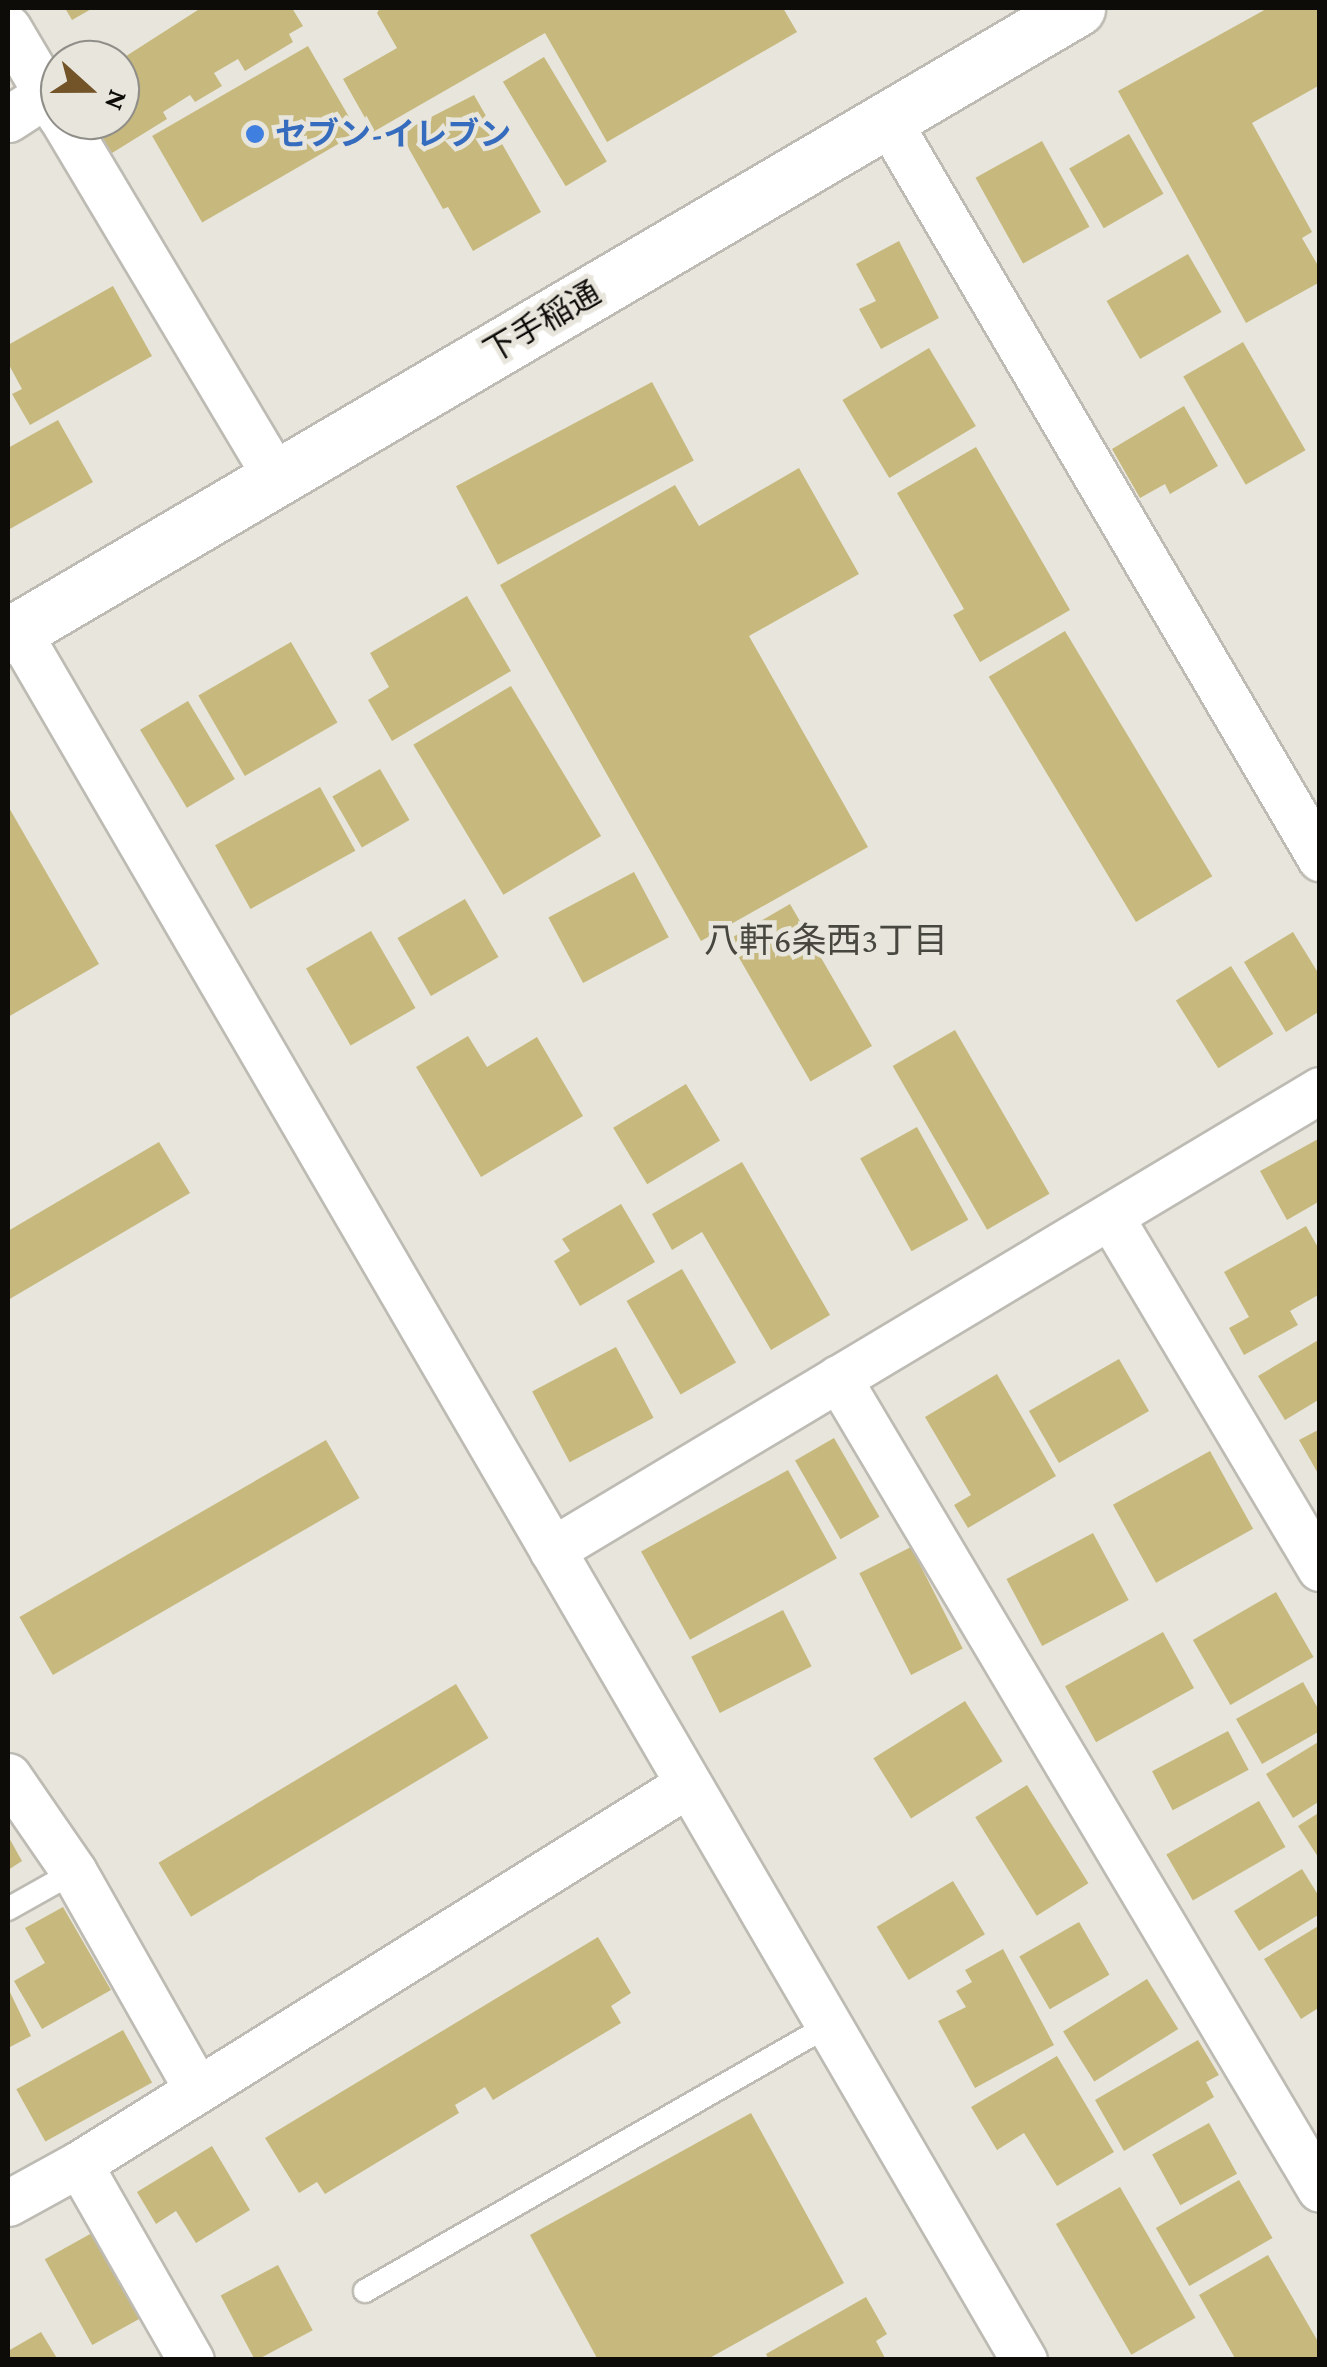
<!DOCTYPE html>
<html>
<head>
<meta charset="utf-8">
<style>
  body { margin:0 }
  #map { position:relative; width:1327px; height:2367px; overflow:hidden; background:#e7e5dc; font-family:"Crimson Pro","Noto Sans JP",serif }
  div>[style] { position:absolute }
  .building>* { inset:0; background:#c7b97d; transform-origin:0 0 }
  .roads { filter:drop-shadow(2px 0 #bdbbb3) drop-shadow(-2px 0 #bdbbb3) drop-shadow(0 2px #bdbbb3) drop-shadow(0 -2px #bdbbb3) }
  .service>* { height:22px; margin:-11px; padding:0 11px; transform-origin:11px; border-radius:11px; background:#fff }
  .minor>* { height:45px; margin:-22.5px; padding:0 22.5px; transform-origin:22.5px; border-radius:22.5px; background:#fff }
  .secondary>* { height:55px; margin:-27.5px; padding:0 27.5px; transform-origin:27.5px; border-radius:27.5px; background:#fff }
  .dots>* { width:28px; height:28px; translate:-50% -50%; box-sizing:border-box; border:5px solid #e7e5dc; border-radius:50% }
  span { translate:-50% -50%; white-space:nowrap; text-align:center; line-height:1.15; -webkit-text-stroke:9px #e7e5dc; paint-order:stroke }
  .shop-label { font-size:32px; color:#366cbe; font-weight:700 }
  .left { translate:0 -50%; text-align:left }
  .street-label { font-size:32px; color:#0d0c09 }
  .neighbourhood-label { font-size:35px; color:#47463f }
  .frame { position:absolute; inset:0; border:10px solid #0d0c09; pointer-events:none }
  .north { position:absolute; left:40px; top:40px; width:100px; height:100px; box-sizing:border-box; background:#e7e5dc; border:2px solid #908e88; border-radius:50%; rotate:111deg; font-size:28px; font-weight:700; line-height:40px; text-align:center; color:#0d0c09 }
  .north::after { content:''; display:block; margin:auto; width:35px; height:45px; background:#735429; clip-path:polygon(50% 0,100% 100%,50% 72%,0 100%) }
</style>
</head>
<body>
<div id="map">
  <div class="building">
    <div style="clip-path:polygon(65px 8px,93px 8px,72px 20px)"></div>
    <div style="clip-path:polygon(201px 8px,292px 8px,303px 26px,289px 34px,293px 42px,245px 71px,238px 59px,214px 73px,222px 86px,195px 102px,190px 95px,163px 112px,167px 119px,112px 153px,92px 120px,120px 120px,120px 60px)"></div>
    <div style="clip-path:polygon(380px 8px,783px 8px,797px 32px,607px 142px,545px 33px,373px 132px,343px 79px,397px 48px,377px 13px)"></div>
    <div style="clip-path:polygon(1268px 8px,1320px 8px,1320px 85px,1252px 123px,1312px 232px,1302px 238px,1320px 269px,1320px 282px,1246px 323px,1118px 91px)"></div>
    <div style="left:308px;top:46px;width:100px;height:180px;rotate:60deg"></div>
    <div style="left:544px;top:57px;width:122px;height:48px;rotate:59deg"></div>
    <div style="clip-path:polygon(474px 95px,541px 212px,473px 251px,448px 207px,443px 209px,400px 133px)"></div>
    <div style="left:1129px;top:134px;width:69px;height:69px;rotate:60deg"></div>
    <div style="left:1042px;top:141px;width:98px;height:76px;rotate:61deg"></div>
    <div style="clip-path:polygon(899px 241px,939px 318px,881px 349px,859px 309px,876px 301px,856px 264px)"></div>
    <div style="left:1188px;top:254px;width:67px;height:94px;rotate:60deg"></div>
    <div style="clip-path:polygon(113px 286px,152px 356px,30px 425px,12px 394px,22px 389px,8px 363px,8px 345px)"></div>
    <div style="left:1243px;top:342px;width:125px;height:69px;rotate:60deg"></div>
    <div style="left:929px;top:348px;width:91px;height:101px;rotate:59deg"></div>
    <div style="left:652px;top:382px;width:89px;height:222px;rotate:62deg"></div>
    <div style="clip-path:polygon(1184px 406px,1218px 466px,1170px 494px,1165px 484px,1140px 498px,1112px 449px)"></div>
    <div style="clip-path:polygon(58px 420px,93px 482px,8px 530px,8px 448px)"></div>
    <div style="clip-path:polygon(976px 447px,1070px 610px,980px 662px,953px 615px,964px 609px,897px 493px)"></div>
    <div style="clip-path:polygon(799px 468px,859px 574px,749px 636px,868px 847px,701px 941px,500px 585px,675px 485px,699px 526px)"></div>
    <div style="clip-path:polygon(467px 596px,511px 671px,392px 741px,368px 700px,389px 687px,370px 653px)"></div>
    <div style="left:1065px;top:631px;width:286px;height:89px;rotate:59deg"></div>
    <div style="left:291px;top:642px;width:93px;height:107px;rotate:60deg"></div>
    <div style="left:511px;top:686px;width:175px;height:114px;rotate:59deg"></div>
    <div style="left:188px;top:701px;width:91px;height:56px;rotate:59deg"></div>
    <div style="left:380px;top:769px;width:59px;height:55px;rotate:60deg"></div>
    <div style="left:320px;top:787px;width:73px;height:120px;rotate:61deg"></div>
    <div style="clip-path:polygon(8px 806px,99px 964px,8px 1017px)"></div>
    <div style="left:634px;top:872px;width:74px;height:97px;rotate:62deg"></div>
    <div style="left:465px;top:899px;width:67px;height:78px;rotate:60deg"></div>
    <div style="left:790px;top:904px;width:164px;height:71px;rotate:60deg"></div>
    <div style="left:371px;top:931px;width:89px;height:75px;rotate:60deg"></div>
    <div style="clip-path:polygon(1293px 932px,1320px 976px,1320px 1011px,1286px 1032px,1244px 962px)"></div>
    <div style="left:1231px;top:966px;width:80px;height:65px;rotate:58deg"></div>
    <div style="left:955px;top:1030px;width:189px;height:72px;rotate:60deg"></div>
    <div style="clip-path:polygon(468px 1036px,487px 1067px,537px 1037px,583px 1116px,481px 1177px,416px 1067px)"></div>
    <div style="left:686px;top:1084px;width:66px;height:85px;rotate:59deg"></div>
    <div style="left:917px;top:1127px;width:106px;height:65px;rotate:61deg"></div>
    <div style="clip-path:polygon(1320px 1138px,1320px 1201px,1287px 1220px,1260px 1171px)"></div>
    <div style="clip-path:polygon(159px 1142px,190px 1193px,8px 1300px,8px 1231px)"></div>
    <div style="clip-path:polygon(742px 1162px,830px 1315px,771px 1350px,702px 1232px,672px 1250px,652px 1214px)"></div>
    <div style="clip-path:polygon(621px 1204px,655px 1262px,580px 1306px,554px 1261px,570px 1251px,562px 1239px)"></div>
    <div style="clip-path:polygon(1306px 1226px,1320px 1251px,1320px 1294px,1290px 1311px,1298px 1325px,1244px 1355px,1229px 1328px,1249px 1317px,1224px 1272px)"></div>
    <div style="left:682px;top:1269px;width:108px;height:64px;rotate:60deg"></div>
    <div style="clip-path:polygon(1320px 1339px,1320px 1399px,1285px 1420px,1258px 1376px)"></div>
    <div style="left:616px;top:1347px;width:80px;height:95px;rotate:62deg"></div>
    <div style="left:1119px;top:1359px;width:60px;height:104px;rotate:60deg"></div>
    <div style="clip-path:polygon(997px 1374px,1056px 1476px,968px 1528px,954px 1505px,971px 1495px,925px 1417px)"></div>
    <div style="clip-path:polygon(1320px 1429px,1320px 1477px,1299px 1440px)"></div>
    <div style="left:834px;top:1438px;width:91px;height:45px;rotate:60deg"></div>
    <div style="left:326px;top:1440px;width:67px;height:354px;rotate:60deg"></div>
    <div style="left:1210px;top:1451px;width:89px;height:111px;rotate:61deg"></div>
    <div style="left:788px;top:1470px;width:101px;height:168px;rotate:61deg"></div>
    <div style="left:1093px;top:1533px;width:76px;height:98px;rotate:62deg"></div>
    <div style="left:911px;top:1547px;width:114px;height:58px;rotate:63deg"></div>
    <div style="left:1276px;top:1592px;width:75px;height:96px;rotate:60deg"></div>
    <div style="left:783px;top:1610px;width:63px;height:103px;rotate:63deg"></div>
    <div style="left:1163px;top:1632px;width:64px;height:112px;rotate:61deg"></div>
    <div style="clip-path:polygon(1303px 1682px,1320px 1712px,1320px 1731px,1262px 1764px,1236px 1719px)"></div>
    <div style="left:456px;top:1684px;width:63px;height:347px;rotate:59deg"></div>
    <div style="left:965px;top:1701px;width:71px;height:108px;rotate:58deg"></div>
    <div style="left:1228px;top:1731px;width:44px;height:86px;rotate:62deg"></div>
    <div style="clip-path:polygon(1320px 1741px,1320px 1801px,1293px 1818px,1266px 1774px)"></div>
    <div style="left:1027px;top:1785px;width:116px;height:61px;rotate:58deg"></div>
    <div style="left:1259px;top:1801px;width:53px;height:107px;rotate:60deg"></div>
    <div style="clip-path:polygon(1320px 1812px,1320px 1860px,1298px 1826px)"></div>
    <div style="clip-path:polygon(8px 1836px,22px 1861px,8px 1870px)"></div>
    <div style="clip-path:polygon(1302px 1869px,1320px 1898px,1320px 1914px,1259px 1951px,1234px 1911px)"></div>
    <div style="left:953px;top:1881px;width:62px;height:89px;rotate:59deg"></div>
    <div style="clip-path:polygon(63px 1907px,111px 1990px,42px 2029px,14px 1981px,45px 1963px,25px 1928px)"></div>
    <div style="left:1079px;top:1922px;width:61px;height:69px;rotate:60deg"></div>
    <div style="clip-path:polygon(1320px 1925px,1320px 2007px,1301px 2019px,1264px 1959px)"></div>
    <div style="clip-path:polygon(598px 1937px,631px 1993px,611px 2006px,621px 2023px,493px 2100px,485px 2087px,455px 2105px,459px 2113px,325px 2194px,317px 2182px,299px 2193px,265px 2138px)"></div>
    <div style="clip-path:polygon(1003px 1949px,1054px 2045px,975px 2088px,938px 2021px,966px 2007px,956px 1991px,972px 1982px,965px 1970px)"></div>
    <div style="left:1147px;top:1979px;width:59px;height:99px;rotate:58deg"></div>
    <div style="clip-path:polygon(8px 1988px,31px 2036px,8px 2048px)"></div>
    <div style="left:123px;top:2030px;width:60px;height:122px;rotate:61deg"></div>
    <div style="clip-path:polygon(1198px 2040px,1219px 2075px,1206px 2082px,1214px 2097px,1124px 2151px,1095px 2100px)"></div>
    <div style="clip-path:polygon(1057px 2056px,1114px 2152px,1057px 2186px,1024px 2133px,997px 2150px,971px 2107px)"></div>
    <div style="clip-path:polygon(751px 2113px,844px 2283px,706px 2360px,598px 2360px,530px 2235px)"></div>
    <div style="left:1209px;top:2123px;width:58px;height:65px;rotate:61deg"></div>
    <div style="clip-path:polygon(212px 2146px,250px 2210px,196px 2243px,176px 2211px,156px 2224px,137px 2192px)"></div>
    <div style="left:1239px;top:2180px;width:67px;height:96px;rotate:60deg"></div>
    <div style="left:1120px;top:2187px;width:151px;height:74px;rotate:60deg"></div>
    <div style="left:92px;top:2233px;width:98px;height:54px;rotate:61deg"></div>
    <div style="clip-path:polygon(1268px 2255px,1320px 2345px,1320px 2360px,1236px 2360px,1199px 2295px)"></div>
    <div style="left:278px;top:2265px;width:74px;height:65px;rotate:62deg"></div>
    <div style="clip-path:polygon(866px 2297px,887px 2334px,876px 2341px,886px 2360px,769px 2360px,766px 2354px)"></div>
    <div style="clip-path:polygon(41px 2332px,58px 2360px,8px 2360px,8px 2351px)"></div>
  </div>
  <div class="roads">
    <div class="service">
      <div style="left:8px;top:1909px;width:76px;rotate:-29.3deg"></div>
      <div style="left:365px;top:2291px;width:535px;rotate:-29.82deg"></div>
    </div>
    <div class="minor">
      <div style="left:8px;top:28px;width:102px;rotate:59.4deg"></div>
      <div style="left:8px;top:119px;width:46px;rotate:-32.7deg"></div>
      <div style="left:887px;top:119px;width:857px;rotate:59.63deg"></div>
      <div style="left:63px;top:120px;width:417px;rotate:59.2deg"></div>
      <div style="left:17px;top:630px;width:2002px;rotate:59.8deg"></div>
      <div style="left:1110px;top:1216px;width:410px;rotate:59.2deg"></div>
      <div style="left:838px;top:1378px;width:943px;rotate:59.28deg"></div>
      <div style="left:552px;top:1550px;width:895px;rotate:-30.92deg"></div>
      <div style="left:8px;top:1776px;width:116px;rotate:55.5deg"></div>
      <div style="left:74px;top:1872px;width:248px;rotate:60.5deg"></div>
      <div style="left:79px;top:2164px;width:226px;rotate:60.3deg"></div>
      <div style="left:8px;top:2203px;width:81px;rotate:-28.8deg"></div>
      <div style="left:79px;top:2164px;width:718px;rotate:-31.96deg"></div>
    </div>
    <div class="secondary">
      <div style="left:8px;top:636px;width:1240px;rotate:-30.43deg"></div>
    </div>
  </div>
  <div class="dots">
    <div style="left:255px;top:134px;background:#3f7fe0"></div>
  </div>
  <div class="shop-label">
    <span class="left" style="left:275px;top:134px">セブン-イレブン</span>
  </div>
  <div class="street-label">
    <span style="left:542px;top:322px;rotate:-30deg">下手稲通</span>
  </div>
  <div class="neighbourhood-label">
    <span style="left:826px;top:941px">八軒6条西3丁目</span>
  </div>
  <div class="frame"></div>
  <div class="north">N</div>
</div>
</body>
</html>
